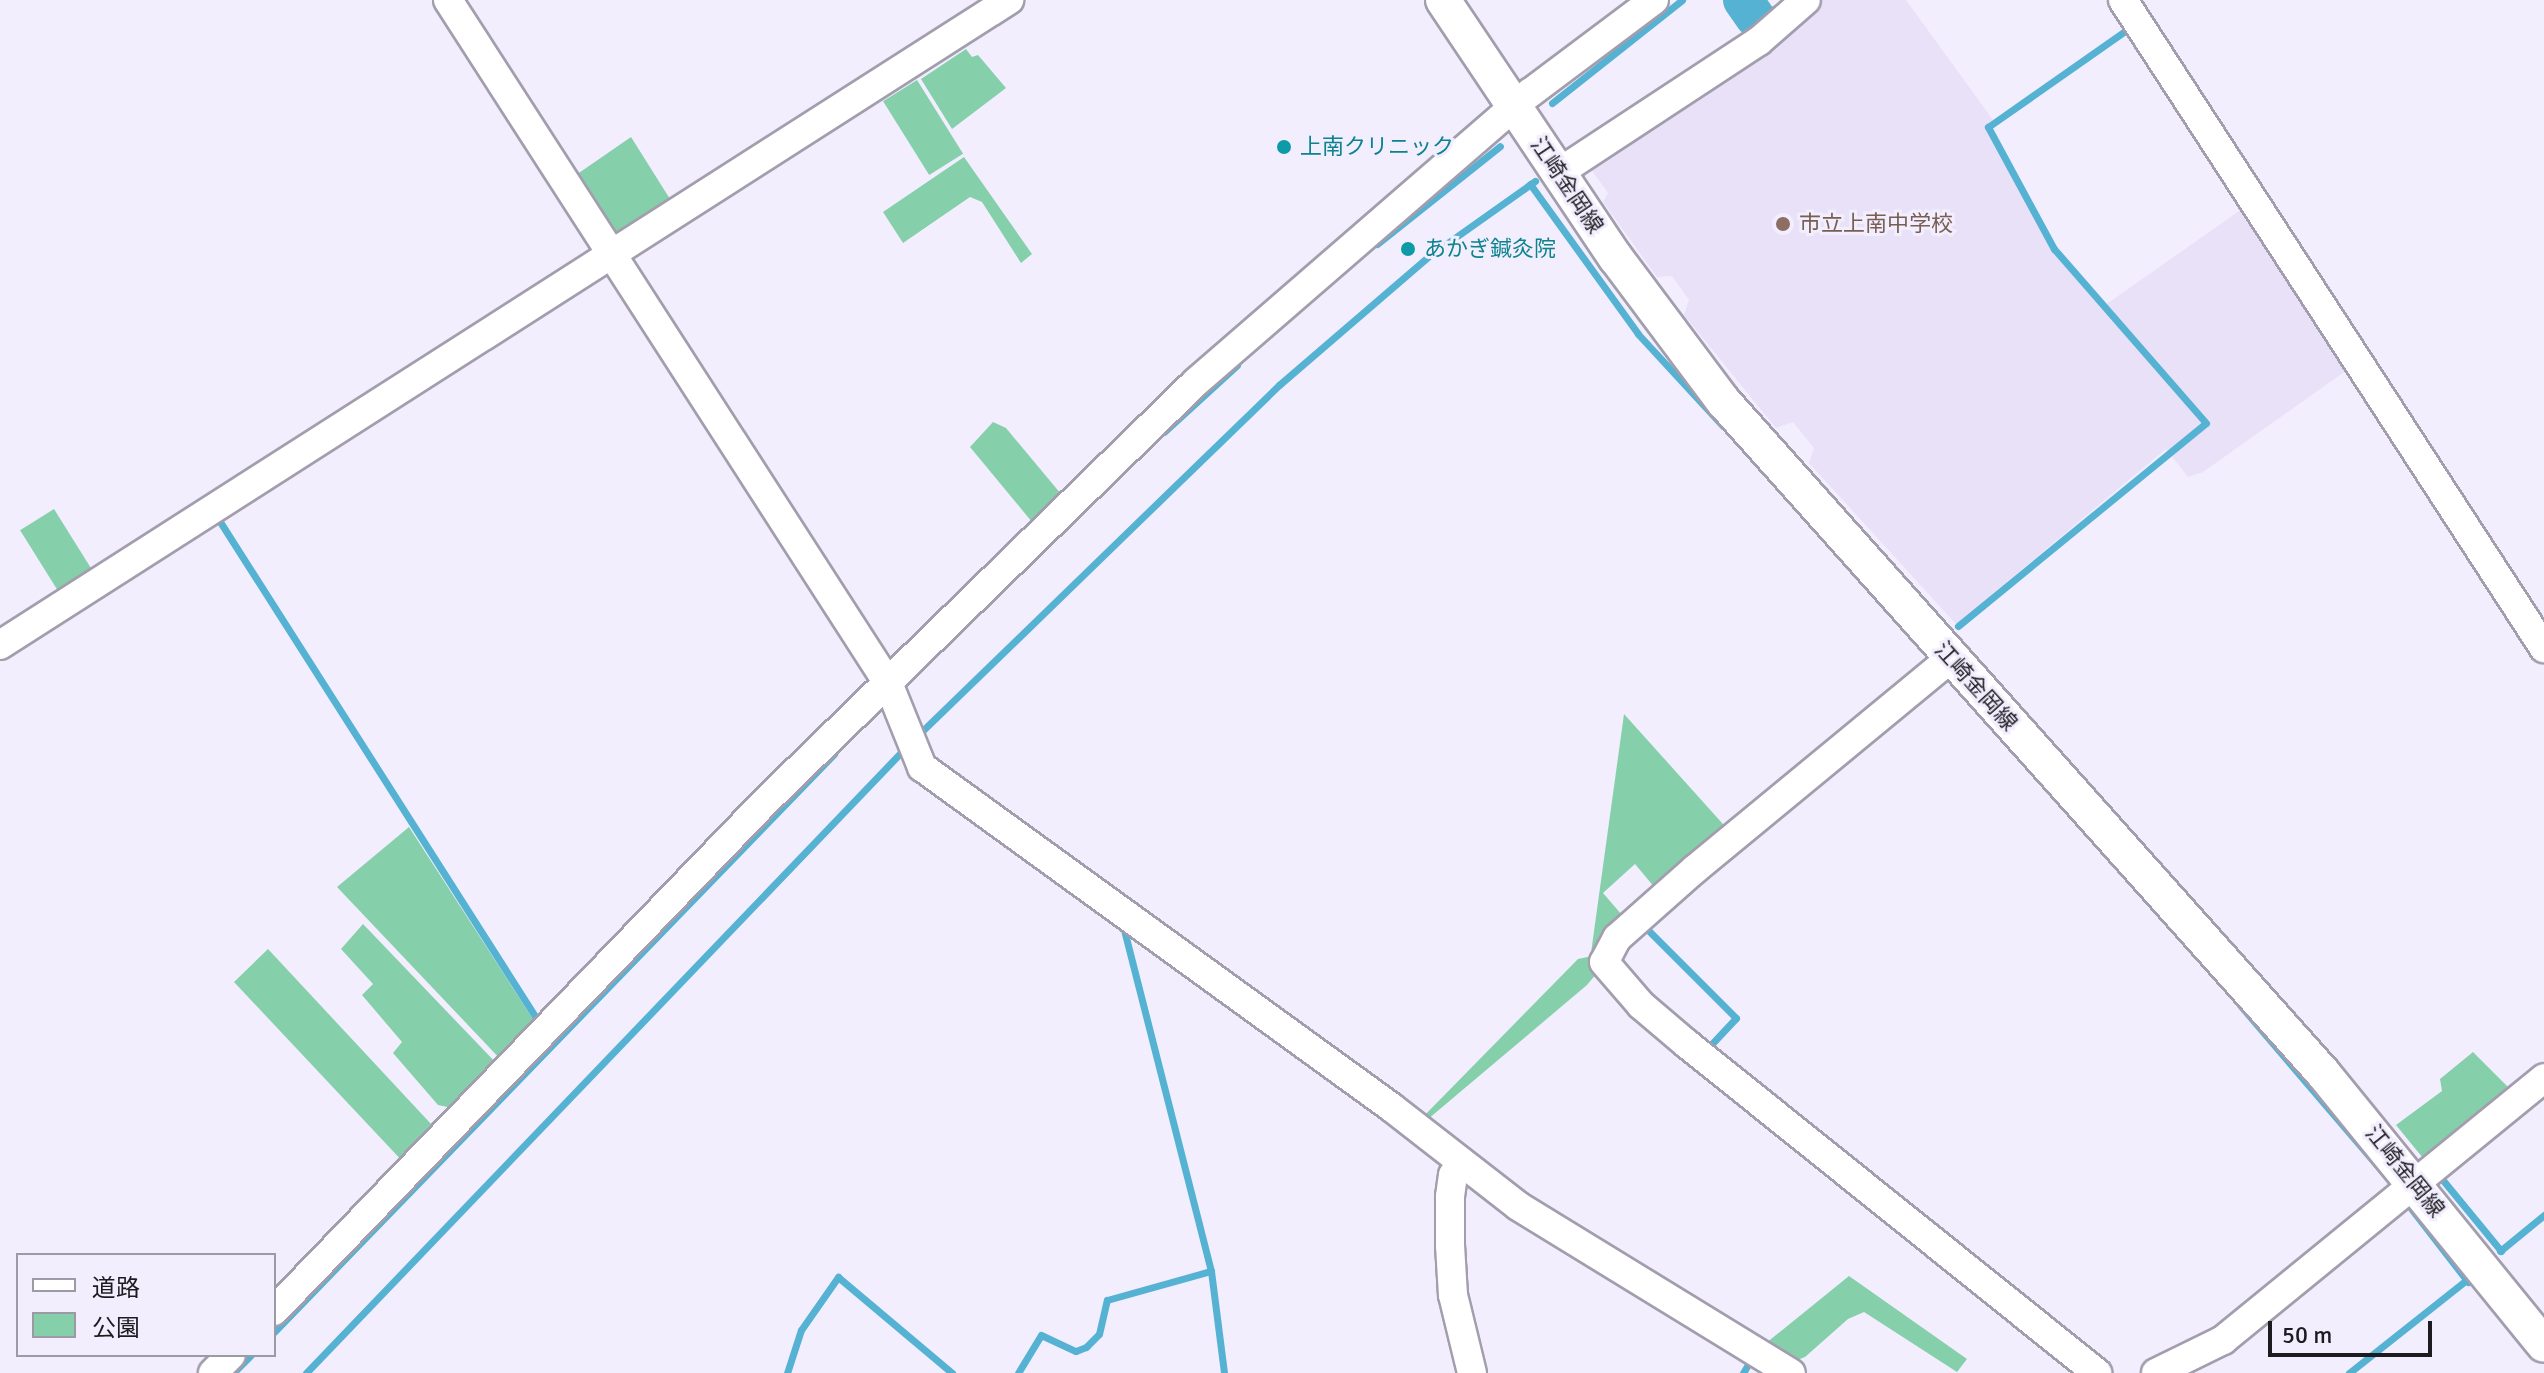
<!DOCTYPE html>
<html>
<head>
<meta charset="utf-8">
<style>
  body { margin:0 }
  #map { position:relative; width:2544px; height:1373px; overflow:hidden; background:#f2eefe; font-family:Signika,"Noto Sans JP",sans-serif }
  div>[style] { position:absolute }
  .built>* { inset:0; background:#e8e1f8 }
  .green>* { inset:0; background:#85d0ab; transform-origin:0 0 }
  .stream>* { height:7px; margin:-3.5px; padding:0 3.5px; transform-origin:3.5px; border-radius:3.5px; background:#55b2d2 }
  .river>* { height:40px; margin:-20px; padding:0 20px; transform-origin:20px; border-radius:20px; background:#55b2d2 }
  .roads { filter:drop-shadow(2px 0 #a29ead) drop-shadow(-2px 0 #a29ead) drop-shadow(0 2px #a29ead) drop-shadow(0 -2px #a29ead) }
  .minor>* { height:28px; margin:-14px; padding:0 14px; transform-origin:14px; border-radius:14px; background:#fff }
  .major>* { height:34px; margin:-17px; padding:0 17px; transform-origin:17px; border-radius:17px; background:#fff }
  .dots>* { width:22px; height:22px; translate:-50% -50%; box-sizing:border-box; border:4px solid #f2eefe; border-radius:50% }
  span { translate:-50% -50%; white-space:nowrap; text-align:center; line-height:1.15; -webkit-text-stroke:6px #f2eefe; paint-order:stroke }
  .culture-label { font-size:22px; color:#0d838f }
  .left { translate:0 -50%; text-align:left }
  .street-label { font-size:22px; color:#1c1b20 }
  .education-label { font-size:22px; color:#785e54 }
  .legend { position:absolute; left:16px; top:1253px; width:260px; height:104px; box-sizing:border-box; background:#f2eefe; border:2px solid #9c9aa5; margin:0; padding:10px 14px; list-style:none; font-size:24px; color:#1c1b20 }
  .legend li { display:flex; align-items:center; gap:16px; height:40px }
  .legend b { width:40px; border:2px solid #9c9aa5 }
  .scale { position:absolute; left:2268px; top:1321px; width:164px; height:36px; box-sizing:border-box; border:4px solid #1c1b20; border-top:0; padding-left:10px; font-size:24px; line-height:28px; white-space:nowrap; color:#1c1b20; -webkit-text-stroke:6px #f2eefe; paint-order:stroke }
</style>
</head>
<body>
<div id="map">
  <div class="built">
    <div style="clip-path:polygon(1816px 0,1906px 0,1993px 120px,1985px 127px,2051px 250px,2101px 308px,2249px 204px,2354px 365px,2203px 472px,2188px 477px,2166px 449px,1956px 624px,1809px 463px,1814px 448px,1793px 422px,1776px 428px,1684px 315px,1689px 300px,1672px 276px,1657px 277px,1603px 202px,1608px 193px,1585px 161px)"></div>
  </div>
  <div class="green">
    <div style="clip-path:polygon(966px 49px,972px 57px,978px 55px,1006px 88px,952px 129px,921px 79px)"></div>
    <div style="left:917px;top:80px;width:87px;height:40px;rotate:58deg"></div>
    <div style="clip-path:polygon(631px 137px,670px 199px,618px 233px,608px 233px,573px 177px)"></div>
    <div style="clip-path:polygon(964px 157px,1032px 254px,1021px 263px,982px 202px,970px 197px,903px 243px,883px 212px)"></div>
    <div style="clip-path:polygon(993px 422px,1006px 428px,1066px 500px,1037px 528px,970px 447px)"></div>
    <div style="left:54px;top:509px;width:72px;height:40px;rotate:58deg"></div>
    <div style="clip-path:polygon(1624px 714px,1731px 833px,1660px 894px,1635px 864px,1603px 893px,1628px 922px,1591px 953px)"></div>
    <div style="clip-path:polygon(409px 827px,538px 1027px,504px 1063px,337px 887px)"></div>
    <div style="clip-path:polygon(363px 924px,499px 1066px,457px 1109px,438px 1105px,393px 1053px,402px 1042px,362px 995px,373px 984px,341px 949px)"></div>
    <div style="clip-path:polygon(268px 949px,432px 1125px,424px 1133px,430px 1142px,406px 1165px,234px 982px)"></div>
    <div style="clip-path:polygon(1592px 956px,1597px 973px,1587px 985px,1421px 1125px,1418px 1122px,1578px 959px)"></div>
    <div style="clip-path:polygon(2473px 1052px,2510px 1089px,2427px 1163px,2396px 1125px,2442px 1091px,2440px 1079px)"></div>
    <div style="clip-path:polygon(1849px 1276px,1967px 1359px,1957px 1372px,1864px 1312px,1848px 1319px,1805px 1357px,1787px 1364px,1760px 1348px)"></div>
  </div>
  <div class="stream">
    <div style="left:1746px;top:36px;width:21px;rotate:-65deg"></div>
    <div style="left:1755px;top:17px;width:25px;rotate:-23deg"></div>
    <div style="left:1552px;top:103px;width:166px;rotate:-38.4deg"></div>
    <div style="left:1530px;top:184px;width:185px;rotate:54.2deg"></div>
    <div style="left:1638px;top:334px;width:125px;rotate:47.3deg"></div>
    <div style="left:1377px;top:244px;width:157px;rotate:-38.5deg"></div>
    <div style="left:1164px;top:432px;width:99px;rotate:-42.5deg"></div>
    <div style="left:217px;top:517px;width:601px;rotate:57.5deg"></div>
    <div style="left:1958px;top:626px;width:320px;rotate:-39.3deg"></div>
    <div style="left:2206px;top:423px;width:231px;rotate:-131.1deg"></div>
    <div style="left:2054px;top:249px;width:139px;rotate:-118.4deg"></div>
    <div style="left:1988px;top:127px;width:174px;rotate:-35deg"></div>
    <div style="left:916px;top:737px;width:506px;rotate:-44.12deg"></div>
    <div style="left:1279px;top:385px;width:198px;rotate:-40.7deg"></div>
    <div style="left:1429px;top:256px;width:130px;rotate:-35.3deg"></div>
    <div style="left:1644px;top:926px;width:130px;rotate:45deg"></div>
    <div style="left:1736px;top:1018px;width:42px;rotate:133.1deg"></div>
    <div style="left:2240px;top:1005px;width:223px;rotate:49.5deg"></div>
    <div style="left:2437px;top:1173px;width:101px;rotate:50.6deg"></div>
    <div style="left:2410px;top:1207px;width:95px;rotate:52.3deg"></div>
    <div style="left:2500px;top:1251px;width:57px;rotate:-39.3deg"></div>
    <div style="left:1211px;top:1271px;width:103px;rotate:82.7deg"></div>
    <div style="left:274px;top:1332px;width:805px;rotate:-45.91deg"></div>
    <div style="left:233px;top:1373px;width:25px;rotate:-45deg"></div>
    <div style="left:306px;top:1373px;width:869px;rotate:-46.21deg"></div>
    <div style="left:787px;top:1373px;width:45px;rotate:-72deg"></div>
    <div style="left:801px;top:1330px;width:65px;rotate:-55.1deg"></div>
    <div style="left:838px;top:1277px;width:149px;rotate:40.1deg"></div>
    <div style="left:1018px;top:1373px;width:44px;rotate:-58.8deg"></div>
    <div style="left:1041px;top:1335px;width:38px;rotate:25deg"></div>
    <div style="left:1076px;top:1351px;width:11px;rotate:-22deg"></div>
    <div style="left:1086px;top:1347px;width:18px;rotate:-45deg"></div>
    <div style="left:1099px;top:1334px;width:35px;rotate:-77deg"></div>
    <div style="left:1107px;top:1300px;width:108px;rotate:-15.6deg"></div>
    <div style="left:1211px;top:1271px;width:356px;rotate:-104.3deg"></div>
    <div style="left:1743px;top:1373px;width:16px;rotate:-60deg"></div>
    <div style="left:2349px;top:1373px;width:153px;rotate:-38.4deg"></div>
  </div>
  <div class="river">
    <div style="left:1743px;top:0;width:21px;rotate:55deg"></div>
  </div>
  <div class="roads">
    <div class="minor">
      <div style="left:448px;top:0;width:812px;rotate:57.21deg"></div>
      <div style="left:888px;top:683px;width:91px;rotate:68deg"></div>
      <div style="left:922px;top:767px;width:579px;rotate:35.94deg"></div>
      <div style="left:1391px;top:1107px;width:161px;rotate:37.9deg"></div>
      <div style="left:1518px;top:1206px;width:320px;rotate:31.5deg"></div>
      <div style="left:2123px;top:0;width:773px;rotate:56.99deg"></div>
      <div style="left:1558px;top:173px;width:240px;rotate:-33.3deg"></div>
      <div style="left:1759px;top:41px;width:62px;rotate:-41.1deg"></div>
      <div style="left:0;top:645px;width:1198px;rotate:-32.59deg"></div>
      <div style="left:1951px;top:658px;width:332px;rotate:140.5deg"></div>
      <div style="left:1695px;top:869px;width:104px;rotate:138.5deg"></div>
      <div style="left:1617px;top:938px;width:27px;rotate:118deg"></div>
      <div style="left:1604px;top:962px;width:57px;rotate:49.3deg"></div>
      <div style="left:1641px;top:1005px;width:60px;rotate:40.3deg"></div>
      <div style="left:1687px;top:1044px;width:526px;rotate:38.74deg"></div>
      <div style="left:1462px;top:1165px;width:13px;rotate:132deg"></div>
      <div style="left:1453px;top:1175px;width:22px;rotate:98deg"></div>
      <div style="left:1450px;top:1197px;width:48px;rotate:90deg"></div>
      <div style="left:1450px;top:1245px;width:50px;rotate:86.6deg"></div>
      <div style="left:1453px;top:1295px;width:80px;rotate:76.3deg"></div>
      <div style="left:274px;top:1311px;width:709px;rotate:-46.03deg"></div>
      <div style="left:766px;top:801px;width:600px;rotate:-44.26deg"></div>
      <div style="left:1196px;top:382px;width:442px;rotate:-40.9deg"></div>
      <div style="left:1530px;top:93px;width:155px;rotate:-36.9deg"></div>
      <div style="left:213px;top:1373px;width:25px;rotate:-45deg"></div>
      <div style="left:2156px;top:1373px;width:75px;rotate:-26.2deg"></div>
      <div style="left:2223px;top:1340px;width:414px;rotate:-39.2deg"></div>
    </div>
    <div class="major">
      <div style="left:1443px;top:0;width:311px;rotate:56.2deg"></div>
      <div style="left:1616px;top:258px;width:179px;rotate:53.2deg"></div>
      <div style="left:1723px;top:401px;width:901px;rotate:48.24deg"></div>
      <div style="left:2323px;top:1073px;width:350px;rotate:50.9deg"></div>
    </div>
  </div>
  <div class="dots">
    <div style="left:1284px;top:147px;background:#0f9aa8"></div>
    <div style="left:1783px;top:224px;background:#8d6e63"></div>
    <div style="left:1408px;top:249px;background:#0f9aa8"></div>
  </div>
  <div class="culture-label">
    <span class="left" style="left:1300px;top:147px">上南クリニック</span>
    <span class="left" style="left:1424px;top:249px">あかぎ鍼灸院</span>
  </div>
  <div class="street-label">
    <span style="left:1567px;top:185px;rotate:56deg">江崎金岡線</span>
    <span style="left:1976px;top:686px;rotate:48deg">江崎金岡線</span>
    <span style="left:2405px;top:1171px;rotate:51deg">江崎金岡線</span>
  </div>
  <div class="education-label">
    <span class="left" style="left:1799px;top:224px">市立上南中学校</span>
  </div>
  <ul class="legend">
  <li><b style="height:10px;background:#fff"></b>道路</li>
  <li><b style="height:22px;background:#85d0ab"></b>公園</li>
  </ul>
  <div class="scale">50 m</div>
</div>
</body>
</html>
